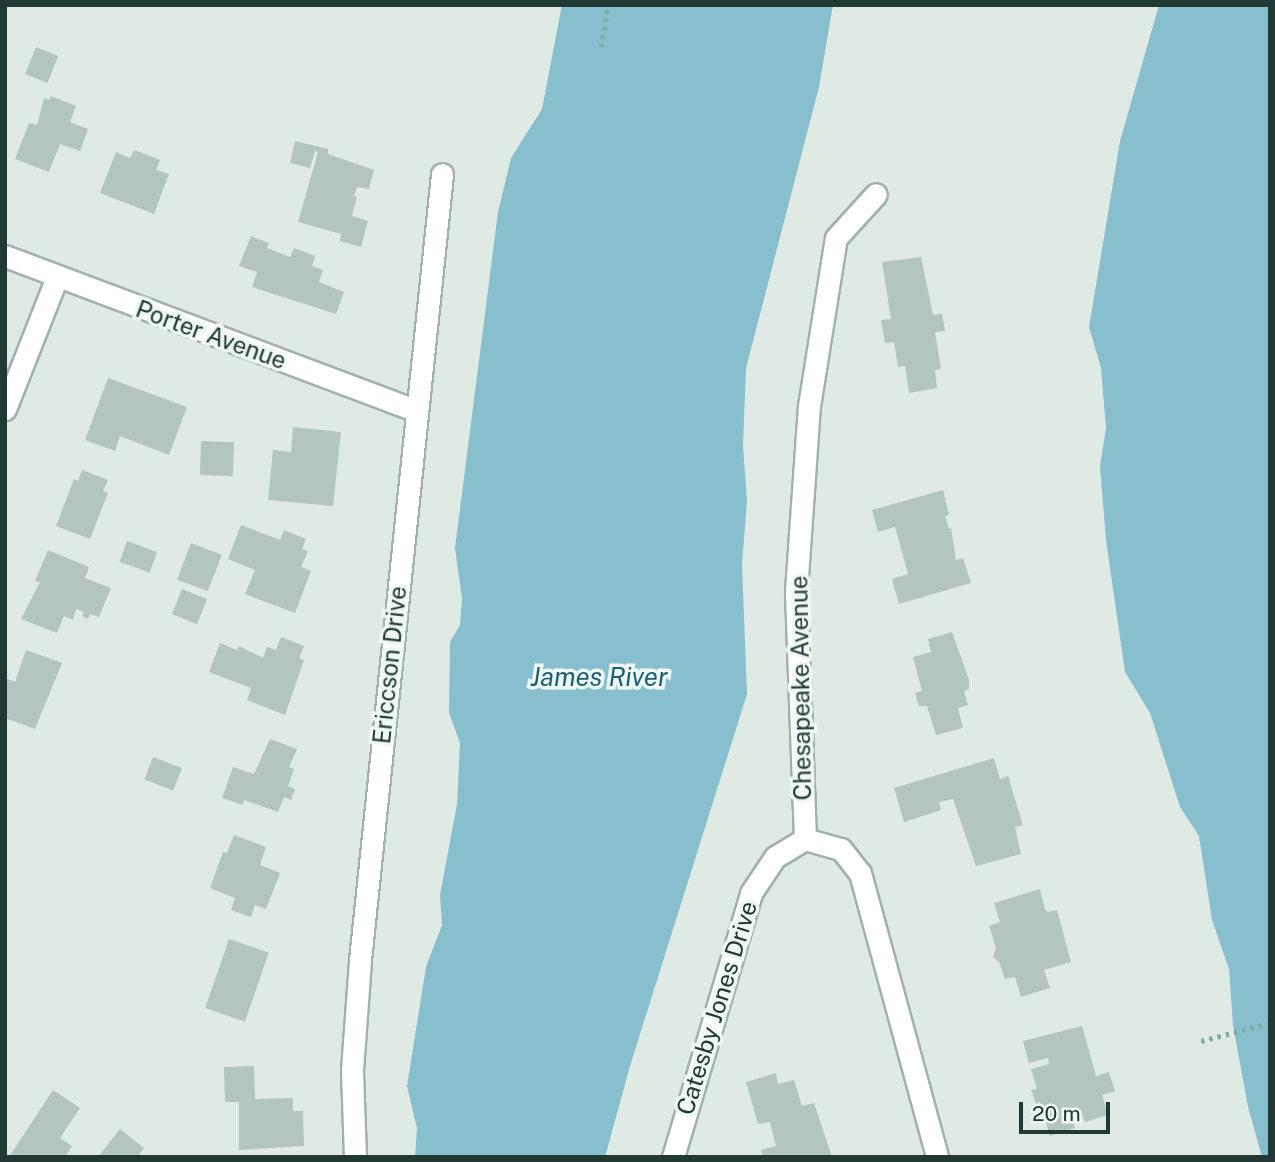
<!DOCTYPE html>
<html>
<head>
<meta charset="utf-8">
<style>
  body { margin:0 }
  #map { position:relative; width:1275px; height:1162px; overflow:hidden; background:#dfeae5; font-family:"Public Sans",sans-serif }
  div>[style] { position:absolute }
  .water>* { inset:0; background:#87bfce }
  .building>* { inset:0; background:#b4c4bf; transform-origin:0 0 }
  .path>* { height:4.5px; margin-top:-2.25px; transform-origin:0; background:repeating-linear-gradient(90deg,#80ada1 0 3.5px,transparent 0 8.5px) }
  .roads { filter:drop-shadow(2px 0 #a2b1ac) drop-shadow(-2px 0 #a2b1ac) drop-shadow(0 2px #a2b1ac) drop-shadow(0 -2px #a2b1ac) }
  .street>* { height:21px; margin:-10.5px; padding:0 10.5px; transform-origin:10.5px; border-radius:10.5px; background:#fff }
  span { translate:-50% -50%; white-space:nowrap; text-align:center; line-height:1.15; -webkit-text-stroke:7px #eff7f3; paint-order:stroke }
  .street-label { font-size:24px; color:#203934 }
  .water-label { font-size:26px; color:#1c5f73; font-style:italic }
  .frame { position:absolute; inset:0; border:7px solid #203934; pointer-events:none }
  .scale { position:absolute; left:1019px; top:1102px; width:91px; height:32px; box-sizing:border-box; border:4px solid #203934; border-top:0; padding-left:9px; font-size:21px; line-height:24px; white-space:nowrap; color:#203934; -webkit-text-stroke:5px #eff7f3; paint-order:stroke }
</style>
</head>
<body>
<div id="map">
  <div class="water">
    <div style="clip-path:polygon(562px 5px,833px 5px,819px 87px,746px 368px,743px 445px,747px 502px,742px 564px,747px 694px,630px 1066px,605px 1157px,415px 1157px,417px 1128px,407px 1086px,426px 967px,442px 925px,440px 895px,457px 804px,460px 743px,449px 713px,450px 642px,460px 625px,462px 598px,455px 548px,498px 212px,511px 158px,542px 109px)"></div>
    <div style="clip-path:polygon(1159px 5px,1270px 5px,1270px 1157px,1262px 1157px,1248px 1107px,1233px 1025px,1229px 969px,1212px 920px,1199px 836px,1180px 807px,1150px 713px,1125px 672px,1106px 540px,1100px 466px,1106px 428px,1101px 368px,1089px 327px,1120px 141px)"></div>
  </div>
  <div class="building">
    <div style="left:36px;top:47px;width:24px;height:29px;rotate:22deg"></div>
    <div style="clip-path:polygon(51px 96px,76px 106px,70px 122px,88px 129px,80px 151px,60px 144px,49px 172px,15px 159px,29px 123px,37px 125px,44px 98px,49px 100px)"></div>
    <div style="clip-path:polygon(295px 141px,328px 149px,328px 154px,374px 170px,369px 189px,357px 187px,354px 196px,357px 197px,352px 216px,368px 221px,361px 247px,340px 241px,341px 234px,298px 222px,318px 152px,315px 151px,310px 168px,290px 163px)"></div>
    <div style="clip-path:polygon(134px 150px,160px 160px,156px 170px,169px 174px,154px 214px,100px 193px,116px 152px,130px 158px)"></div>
    <div style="clip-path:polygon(251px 236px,269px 243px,267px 248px,290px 257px,294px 248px,315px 256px,312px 266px,323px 270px,319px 282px,344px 292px,336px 314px,252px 287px,257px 272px,239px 266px)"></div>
    <div style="clip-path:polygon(921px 257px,933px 315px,942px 314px,945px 331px,935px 332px,941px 369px,935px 370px,937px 388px,909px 393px,905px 366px,898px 367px,894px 342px,885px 343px,881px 320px,891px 319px,882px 262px)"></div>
    <div style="clip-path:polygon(108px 378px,187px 407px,169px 455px,120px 436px,115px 451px,85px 440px)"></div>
    <div style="clip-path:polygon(293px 427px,341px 432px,333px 506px,268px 500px,273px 450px,291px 452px)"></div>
    <div style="left:201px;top:441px;width:33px;height:34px;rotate:2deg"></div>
    <div style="clip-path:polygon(82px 470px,108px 480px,103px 491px,108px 493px,90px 539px,56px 526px,74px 479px,78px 481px)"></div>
    <div style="clip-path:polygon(943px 490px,949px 515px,945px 516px,949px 529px,951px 528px,956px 560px,963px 558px,971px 583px,899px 604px,892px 579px,908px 574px,895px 527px,878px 532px,872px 510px)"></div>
    <div style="clip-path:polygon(241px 525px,280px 540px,284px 530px,306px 539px,302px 549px,308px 551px,301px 567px,311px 571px,295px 613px,245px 594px,255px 570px,228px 559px)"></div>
    <div style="left:127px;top:541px;width:32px;height:22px;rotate:20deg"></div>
    <div style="left:191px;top:543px;width:33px;height:39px;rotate:21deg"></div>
    <div style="clip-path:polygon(48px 550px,89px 567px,85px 578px,111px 588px,99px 617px,90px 614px,88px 619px,82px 616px,84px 612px,76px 609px,73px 620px,64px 616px,57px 633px,21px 619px,40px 582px,35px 581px)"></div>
    <div style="left:182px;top:589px;width:27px;height:27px;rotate:22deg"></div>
    <div style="clip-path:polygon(952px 632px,969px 680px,969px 689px,964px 691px,968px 705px,958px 708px,963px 728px,936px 735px,927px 706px,919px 706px,915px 693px,922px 691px,913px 657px,931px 652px,928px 639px)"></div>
    <div style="clip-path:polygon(281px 637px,304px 646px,299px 658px,304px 660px,285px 715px,247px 700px,251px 688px,209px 672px,220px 643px,237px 650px,239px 646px,263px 658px,267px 647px,276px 650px)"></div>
    <div style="clip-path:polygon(26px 650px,62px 663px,35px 729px,5px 718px,5px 678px,15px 682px)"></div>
    <div style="clip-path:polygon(270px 739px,297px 749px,289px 767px,294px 769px,288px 786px,295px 789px,291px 800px,284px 797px,278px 812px,244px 800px,243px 805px,222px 798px,233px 767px,254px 774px)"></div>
    <div style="left:153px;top:757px;width:31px;height:24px;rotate:21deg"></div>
    <div style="clip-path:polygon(994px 758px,1000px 779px,1008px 776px,1023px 825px,1015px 827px,1021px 854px,976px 866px,953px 799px,939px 802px,941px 810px,904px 822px,894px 788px)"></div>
    <div style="clip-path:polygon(234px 835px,266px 847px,260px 865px,280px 873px,266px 909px,255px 905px,251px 917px,231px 910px,235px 898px,210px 888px,223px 852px,227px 853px)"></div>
    <div style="clip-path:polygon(1040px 889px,1045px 909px,1048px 912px,1057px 910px,1071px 962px,1044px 970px,1050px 988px,1021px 997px,1015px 977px,1005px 979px,999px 962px,993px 957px,996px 948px,989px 926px,1000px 922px,994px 903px)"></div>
    <div style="left:229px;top:939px;width:42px;height:73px;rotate:19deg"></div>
    <div style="clip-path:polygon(1082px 1026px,1096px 1076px,1109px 1072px,1115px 1091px,1102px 1095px,1108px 1115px,1085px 1122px,1080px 1109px,1071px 1112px,1075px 1128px,1050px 1136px,1040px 1102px,1036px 1104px,1031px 1090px,1037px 1089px,1031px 1069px,1049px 1064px,1048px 1058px,1029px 1063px,1023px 1041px)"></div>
    <div style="clip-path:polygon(254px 1066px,255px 1099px,293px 1098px,293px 1111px,303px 1111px,304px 1146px,239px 1150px,239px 1102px,225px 1102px,224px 1067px)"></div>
    <div style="clip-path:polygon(776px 1073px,778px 1084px,794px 1080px,802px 1106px,814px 1103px,832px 1157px,763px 1157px,761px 1150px,776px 1146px,770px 1122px,758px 1124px,746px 1082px)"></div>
    <div style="clip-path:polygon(53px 1090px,80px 1108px,60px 1138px,72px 1146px,65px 1157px,9px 1157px)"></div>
    <div style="clip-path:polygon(120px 1129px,144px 1148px,137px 1157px,98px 1157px)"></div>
  </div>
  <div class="path">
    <div style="left:601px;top:47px;width:43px;rotate:-80.5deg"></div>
    <div style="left:1201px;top:1041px;width:71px;rotate:-14.6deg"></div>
  </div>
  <div class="roads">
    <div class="street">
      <div style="left:5px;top:256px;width:440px;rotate:20.6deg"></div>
      <div style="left:5px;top:409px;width:142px;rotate:-68.5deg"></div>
      <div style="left:805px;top:839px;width:248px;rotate:-92.1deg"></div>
      <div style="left:796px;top:591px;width:185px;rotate:-86deg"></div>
      <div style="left:809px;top:406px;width:170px;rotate:-80.9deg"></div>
      <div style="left:836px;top:238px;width:59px;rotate:-47.7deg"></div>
      <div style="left:805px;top:839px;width:37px;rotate:16deg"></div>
      <div style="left:841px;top:849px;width:31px;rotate:52deg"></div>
      <div style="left:860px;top:873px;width:294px;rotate:74.8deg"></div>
      <div style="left:355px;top:1157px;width:87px;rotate:-92deg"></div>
      <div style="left:352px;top:1070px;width:110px;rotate:-85.8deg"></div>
      <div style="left:360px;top:960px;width:790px;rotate:-84.04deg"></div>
      <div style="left:673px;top:1157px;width:275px;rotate:-73.5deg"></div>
      <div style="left:751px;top:893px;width:43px;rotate:-56.3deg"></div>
      <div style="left:775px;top:857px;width:35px;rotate:-31deg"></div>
    </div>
  </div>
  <div class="street-label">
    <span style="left:211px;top:335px;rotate:20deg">Porter Avenue</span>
    <span style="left:390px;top:665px;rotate:-84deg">Ericcson Drive</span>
    <span style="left:801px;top:688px;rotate:-91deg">Chesapeake Avenue</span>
    <span style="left:717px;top:1008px;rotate:-73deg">Catesby Jones Drive</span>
  </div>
  <div class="water-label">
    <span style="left:599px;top:677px">James River</span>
  </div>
  <div class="frame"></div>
  <div class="scale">20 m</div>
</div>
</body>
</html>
